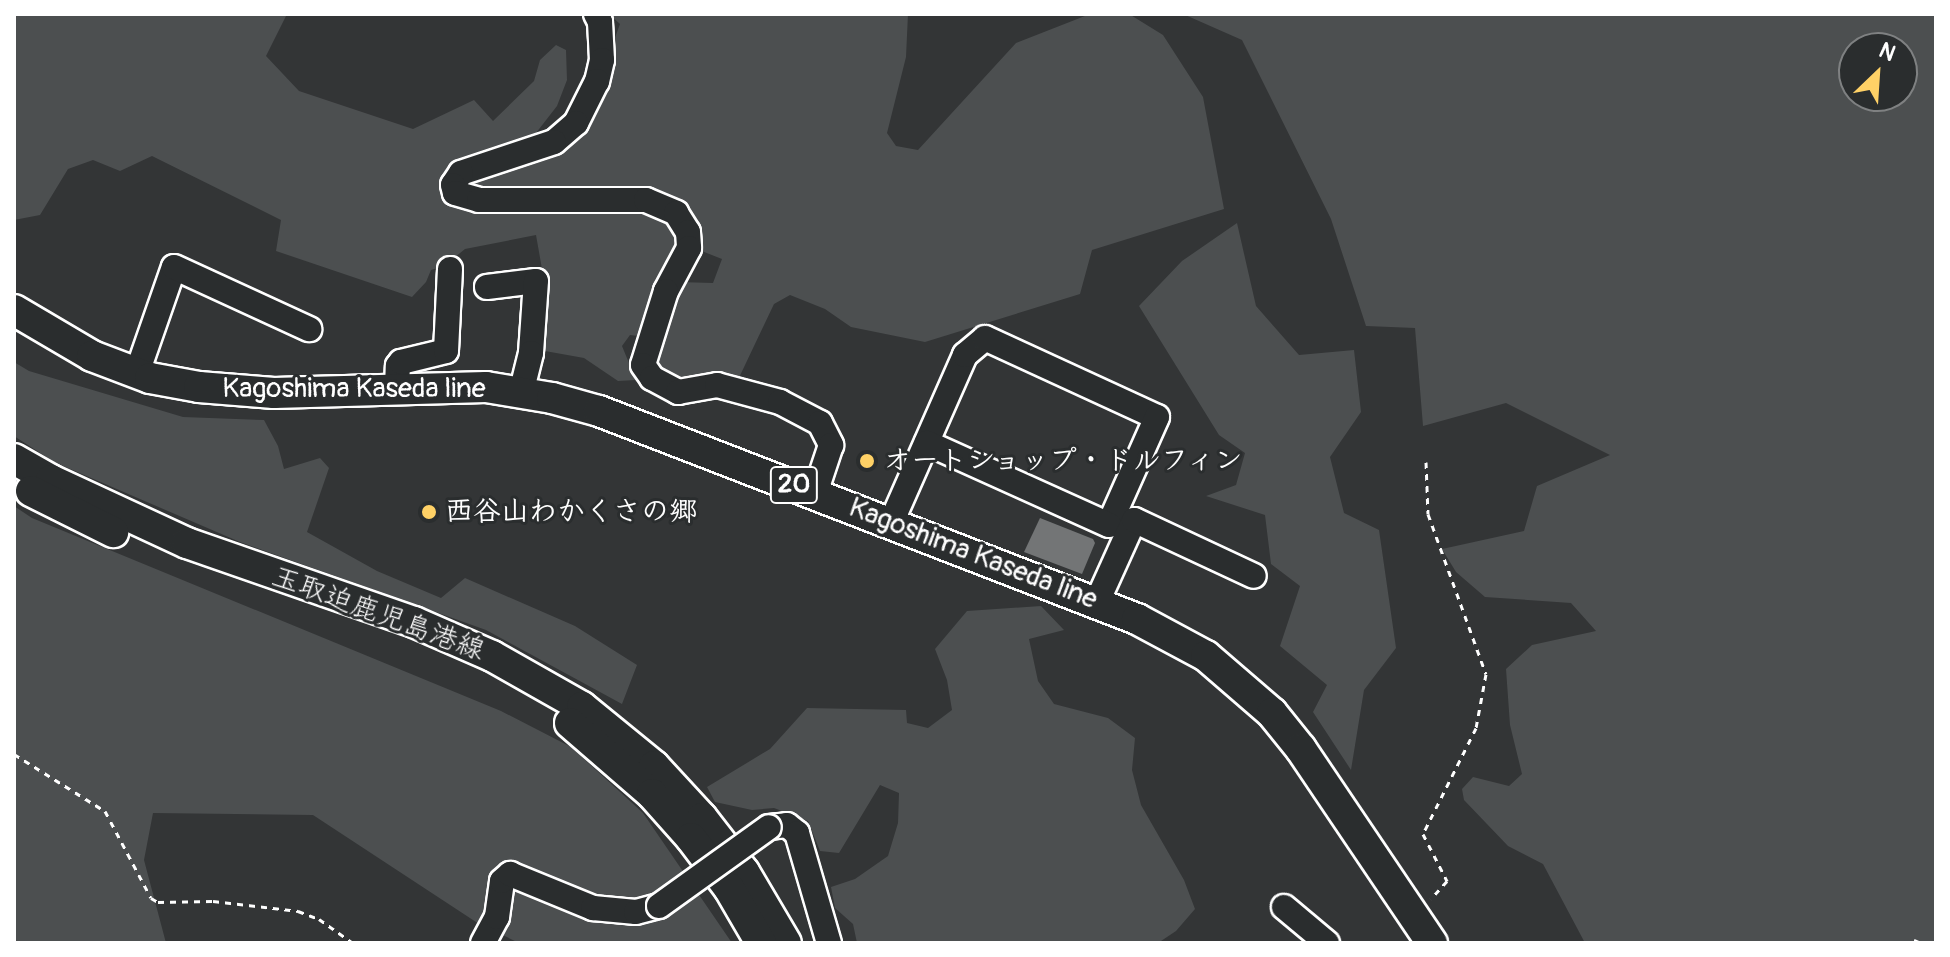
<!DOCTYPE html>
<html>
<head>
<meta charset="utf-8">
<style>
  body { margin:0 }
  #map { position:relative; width:1950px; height:957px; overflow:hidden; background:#333536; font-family:Pangolin,"Klee One",sans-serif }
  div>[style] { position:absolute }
  .green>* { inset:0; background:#4c4f50 }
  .water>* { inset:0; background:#737576 }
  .path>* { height:3px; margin-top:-1.5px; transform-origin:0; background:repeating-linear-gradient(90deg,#fff 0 6px,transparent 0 12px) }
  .roads { filter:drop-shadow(2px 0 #fff) drop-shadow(-2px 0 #fff) drop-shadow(0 2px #fff) drop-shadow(0 -2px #fff) }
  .minor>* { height:24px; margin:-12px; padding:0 12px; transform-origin:12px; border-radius:12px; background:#2a2d2e }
  .major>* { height:30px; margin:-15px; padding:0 15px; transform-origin:15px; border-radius:15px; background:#2a2d2e }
  .bridges { filter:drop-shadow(2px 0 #fff) drop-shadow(-2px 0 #fff) drop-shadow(0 2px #fff) drop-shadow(0 -2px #fff) }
  .minor-bridge>* { height:24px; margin:-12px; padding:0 12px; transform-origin:12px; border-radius:12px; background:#2a2d2e }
  .dots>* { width:22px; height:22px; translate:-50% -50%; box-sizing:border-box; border:4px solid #2a2d2e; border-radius:50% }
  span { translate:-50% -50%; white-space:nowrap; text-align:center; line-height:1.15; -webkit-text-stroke:6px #2a2d2e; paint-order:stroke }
  .shield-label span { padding:2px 6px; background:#2a2d2e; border:2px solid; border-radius:6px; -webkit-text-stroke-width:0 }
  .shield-label { font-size:26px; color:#fff; font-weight:700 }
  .street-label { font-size:28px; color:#fff }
  .poi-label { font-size:28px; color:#fff; font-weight:700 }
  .left { translate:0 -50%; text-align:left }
  .frame { position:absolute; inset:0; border:16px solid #fff; pointer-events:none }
  .north { position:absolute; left:1838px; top:32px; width:80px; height:80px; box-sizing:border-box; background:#2a2d2e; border:2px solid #7f8182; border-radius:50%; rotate:25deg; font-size:22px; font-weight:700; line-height:32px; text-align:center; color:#fff }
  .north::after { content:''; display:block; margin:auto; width:28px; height:36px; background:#ffd166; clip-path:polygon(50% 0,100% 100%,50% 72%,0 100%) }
</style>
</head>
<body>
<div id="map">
  <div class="green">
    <div style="clip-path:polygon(14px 14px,287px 14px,266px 56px,299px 91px,413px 129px,474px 100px,493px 121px,534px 81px,540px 60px,556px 45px,566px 50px,567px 80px,557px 106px,536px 133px,516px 149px,446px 185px,650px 205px,685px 235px,645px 328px,638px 336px,630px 335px,622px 346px,636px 380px,618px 381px,584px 358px,545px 351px,538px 345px,542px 269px,536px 235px,465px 249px,444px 266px,431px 270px,426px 282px,412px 297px,276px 251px,281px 220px,152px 156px,120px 171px,93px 160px,68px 169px,40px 215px,14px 220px)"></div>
    <div style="clip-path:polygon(609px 14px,908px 14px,906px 57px,887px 133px,896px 146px,918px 150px,1016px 43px,1090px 14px,1129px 14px,1163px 35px,1203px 97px,1224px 209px,1092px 250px,1080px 294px,925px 342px,851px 327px,825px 309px,790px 295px,774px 304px,736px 384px,688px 390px,648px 361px,678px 282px,713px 283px,722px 259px,694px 248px,672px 204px,461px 189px,462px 177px,556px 145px,606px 62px,620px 24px)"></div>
    <div style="clip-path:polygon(evenodd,1183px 14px,1936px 14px,1936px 943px,1585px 943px,1543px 864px,1508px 846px,1464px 800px,1462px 789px,1473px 777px,1509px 786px,1522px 774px,1510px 725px,1506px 669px,1532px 645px,1596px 631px,1571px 603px,1485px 597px,1456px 572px,1442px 549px,1524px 531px,1537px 486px,1610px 455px,1506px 403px,1423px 426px,1415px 328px,1366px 326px,1331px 219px,1242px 40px,1183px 14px,1902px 48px,1902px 96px,1854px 96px,1854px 48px,1902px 48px)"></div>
    <div style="clip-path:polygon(1237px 223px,1256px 306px,1299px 355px,1354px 350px,1361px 412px,1330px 457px,1344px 513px,1379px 530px,1396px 648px,1364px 690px,1351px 770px,1313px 712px,1327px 685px,1280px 646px,1300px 586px,1271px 564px,1265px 515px,1206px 496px,1236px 485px,1245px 453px,1219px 435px,1139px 306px,1182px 261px)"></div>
    <div style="clip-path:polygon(14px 362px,29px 371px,183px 417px,264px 420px,278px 446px,284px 469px,320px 458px,329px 468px,307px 532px,377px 571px,441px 598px,465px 578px,575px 626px,637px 665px,622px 704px,486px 630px,240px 542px,54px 462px,14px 436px)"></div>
    <div style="clip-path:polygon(14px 506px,32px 518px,501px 711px,571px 747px,643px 813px,732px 943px,519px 943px,476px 922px,313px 815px,153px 813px,144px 860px,166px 943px,14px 943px)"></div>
    <div style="clip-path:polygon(1041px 606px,1064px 630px,1029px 639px,1038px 681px,1054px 704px,1108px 718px,1135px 738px,1132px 770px,1141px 805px,1184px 880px,1195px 909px,1176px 931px,1158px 943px,857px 943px,853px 924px,835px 908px,831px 887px,855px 879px,888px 856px,898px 823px,899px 793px,880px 785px,839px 853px,820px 851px,808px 821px,774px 808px,752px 810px,715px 802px,707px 787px,770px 749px,807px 708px,906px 710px,907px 723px,928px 728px,952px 710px,947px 680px,935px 649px,967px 611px)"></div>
  </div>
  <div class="water">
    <div style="clip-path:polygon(1040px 518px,1093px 539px,1095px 543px,1082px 574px,1024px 552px)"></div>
  </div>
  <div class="path">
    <div style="left:1426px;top:462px;width:52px;rotate:87.8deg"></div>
    <div style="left:1428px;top:514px;width:170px;rotate:70.1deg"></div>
    <div style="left:1486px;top:674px;width:55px;rotate:100.5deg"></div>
    <div style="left:1476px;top:728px;width:119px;rotate:116.6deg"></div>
    <div style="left:1423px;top:834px;width:53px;rotate:62.9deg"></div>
    <div style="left:1447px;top:881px;width:24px;rotate:132deg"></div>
    <div style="left:14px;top:754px;width:107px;rotate:32.1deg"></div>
    <div style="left:105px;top:811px;width:98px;rotate:62.1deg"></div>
    <div style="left:151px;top:898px;width:8px;rotate:30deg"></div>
    <div style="left:158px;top:902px;width:55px;rotate:-1deg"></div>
    <div style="left:213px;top:901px;width:86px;rotate:6.7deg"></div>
    <div style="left:298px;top:911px;width:22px;rotate:21deg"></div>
    <div style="left:319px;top:919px;width:42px;rotate:35.2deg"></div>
    <div style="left:1914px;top:940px;width:8px;rotate:23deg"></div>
  </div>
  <div class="roads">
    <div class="minor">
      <div style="left:596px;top:14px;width:9px;rotate:63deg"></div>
      <div style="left:600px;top:22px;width:38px;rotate:87deg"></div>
      <div style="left:602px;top:60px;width:22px;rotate:103deg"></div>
      <div style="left:597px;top:81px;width:47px;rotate:116.6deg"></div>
      <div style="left:576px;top:123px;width:29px;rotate:139deg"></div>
      <div style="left:554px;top:142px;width:98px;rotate:161.6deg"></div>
      <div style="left:461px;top:173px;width:14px;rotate:124deg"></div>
      <div style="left:453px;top:185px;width:8px;rotate:76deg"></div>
      <div style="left:455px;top:193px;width:25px;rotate:16deg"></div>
      <div style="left:479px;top:200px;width:167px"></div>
      <div style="left:646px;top:200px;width:33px;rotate:23deg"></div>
      <div style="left:676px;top:213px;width:22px;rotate:58deg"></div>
      <div style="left:688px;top:232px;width:16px;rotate:86deg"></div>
      <div style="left:689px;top:248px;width:49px;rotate:118.1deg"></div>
      <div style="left:666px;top:291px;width:77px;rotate:107.3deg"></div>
      <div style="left:643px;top:365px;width:16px;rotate:55deg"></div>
      <div style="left:652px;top:378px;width:30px;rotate:28deg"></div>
      <div style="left:678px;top:392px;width:40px;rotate:-10deg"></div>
      <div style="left:717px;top:385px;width:65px;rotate:15.1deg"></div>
      <div style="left:780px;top:402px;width:45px;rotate:27.7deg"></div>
      <div style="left:820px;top:423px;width:25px;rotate:63deg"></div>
      <div style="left:831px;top:445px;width:51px;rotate:108.4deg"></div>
      <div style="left:487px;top:287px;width:49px;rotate:-7deg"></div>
      <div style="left:536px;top:281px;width:72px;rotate:94deg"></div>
      <div style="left:531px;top:353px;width:41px;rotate:104deg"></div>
      <div style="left:137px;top:373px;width:112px;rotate:-70.8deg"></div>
      <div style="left:174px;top:267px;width:149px;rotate:24.7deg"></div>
      <div style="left:397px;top:389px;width:23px;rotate:-88deg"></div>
      <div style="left:398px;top:366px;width:5px;rotate:-53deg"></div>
      <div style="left:401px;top:362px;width:46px;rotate:-13.7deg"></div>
      <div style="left:446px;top:351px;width:82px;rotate:-87.2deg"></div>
      <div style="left:891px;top:523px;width:184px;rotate:-66.2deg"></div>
      <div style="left:965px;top:355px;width:26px;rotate:-40deg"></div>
      <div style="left:985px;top:338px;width:189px;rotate:24.7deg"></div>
      <div style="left:1157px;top:417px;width:118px;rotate:114deg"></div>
      <div style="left:1109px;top:525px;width:200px;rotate:-155.7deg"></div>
      <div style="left:1097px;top:602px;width:90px;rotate:-65.7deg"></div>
      <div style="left:1134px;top:520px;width:132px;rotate:25deg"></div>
      <div style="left:769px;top:827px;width:18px;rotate:-6deg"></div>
      <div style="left:787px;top:825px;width:13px;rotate:39deg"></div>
      <div style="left:797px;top:833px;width:115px;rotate:73.8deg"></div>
      <div style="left:1284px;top:907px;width:56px;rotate:39.9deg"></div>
      <div style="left:483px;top:943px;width:30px;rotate:-62deg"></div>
      <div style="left:497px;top:917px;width:36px;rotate:-82deg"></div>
      <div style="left:502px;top:881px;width:11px;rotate:-41deg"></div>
      <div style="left:510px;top:874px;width:90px;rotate:22.3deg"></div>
      <div style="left:593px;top:908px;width:43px;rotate:5.3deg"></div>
      <div style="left:636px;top:912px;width:24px;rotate:-15deg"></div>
    </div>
    <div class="major">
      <div style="left:14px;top:310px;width:91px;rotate:30.5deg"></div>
      <div style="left:92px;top:356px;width:62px;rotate:20.8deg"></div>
      <div style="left:150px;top:378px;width:50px;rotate:10.4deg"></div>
      <div style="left:199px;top:387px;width:75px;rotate:4.6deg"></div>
      <div style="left:274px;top:393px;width:212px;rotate:-1.6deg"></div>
      <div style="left:486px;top:387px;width:67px;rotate:9.5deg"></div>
      <div style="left:552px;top:398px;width:49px;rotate:15.5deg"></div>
      <div style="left:599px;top:411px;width:577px;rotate:21.14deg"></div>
      <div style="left:1137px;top:619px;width:78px;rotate:28.2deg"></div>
      <div style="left:1206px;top:656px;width:87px;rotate:40.8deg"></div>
      <div style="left:1272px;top:713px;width:46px;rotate:51.1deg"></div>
      <div style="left:1301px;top:749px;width:234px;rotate:56deg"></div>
      <div style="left:14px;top:459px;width:43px;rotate:29.6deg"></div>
      <div style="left:51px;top:480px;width:150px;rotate:24.9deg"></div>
      <div style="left:187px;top:543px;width:240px;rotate:19.2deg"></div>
      <div style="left:414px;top:622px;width:85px;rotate:23.6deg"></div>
      <div style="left:492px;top:656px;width:103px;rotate:29.5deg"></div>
      <div style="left:582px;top:707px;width:93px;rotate:39.3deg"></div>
      <div style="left:654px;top:766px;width:71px;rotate:47.3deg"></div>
      <div style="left:702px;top:818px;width:68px;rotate:52.1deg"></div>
      <div style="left:744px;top:872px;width:82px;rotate:59.4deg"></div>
      <div style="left:31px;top:491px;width:92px;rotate:26.6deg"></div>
      <div style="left:570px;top:723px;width:108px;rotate:40.9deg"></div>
      <div style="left:652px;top:794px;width:59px;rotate:48.4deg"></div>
      <div style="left:691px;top:838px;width:63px;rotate:52.8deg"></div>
      <div style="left:729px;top:888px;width:64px;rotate:59.8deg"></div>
    </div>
  </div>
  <div class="bridges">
    <div class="minor-bridge">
      <div style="left:659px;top:906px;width:135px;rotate:-35.7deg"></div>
    </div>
  </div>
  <div class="dots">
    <div style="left:867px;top:461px;background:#ffd166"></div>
    <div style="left:429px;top:512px;background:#ffd166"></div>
  </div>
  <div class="shield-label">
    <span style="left:794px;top:485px">20</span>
  </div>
  <div class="street-label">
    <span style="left:354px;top:389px">Kagoshima Kaseda line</span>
    <span style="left:973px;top:554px;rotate:21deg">Kagoshima Kaseda line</span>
    <span style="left:378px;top:614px;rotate:20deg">玉取迫鹿児島港線</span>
  </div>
  <div class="poi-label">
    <span class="left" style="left:883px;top:461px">オートショップ・ドルフィン</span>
    <span class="left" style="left:445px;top:512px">西谷山わかくさの郷</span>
  </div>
  <div class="frame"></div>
  <div class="north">N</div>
</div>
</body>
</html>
